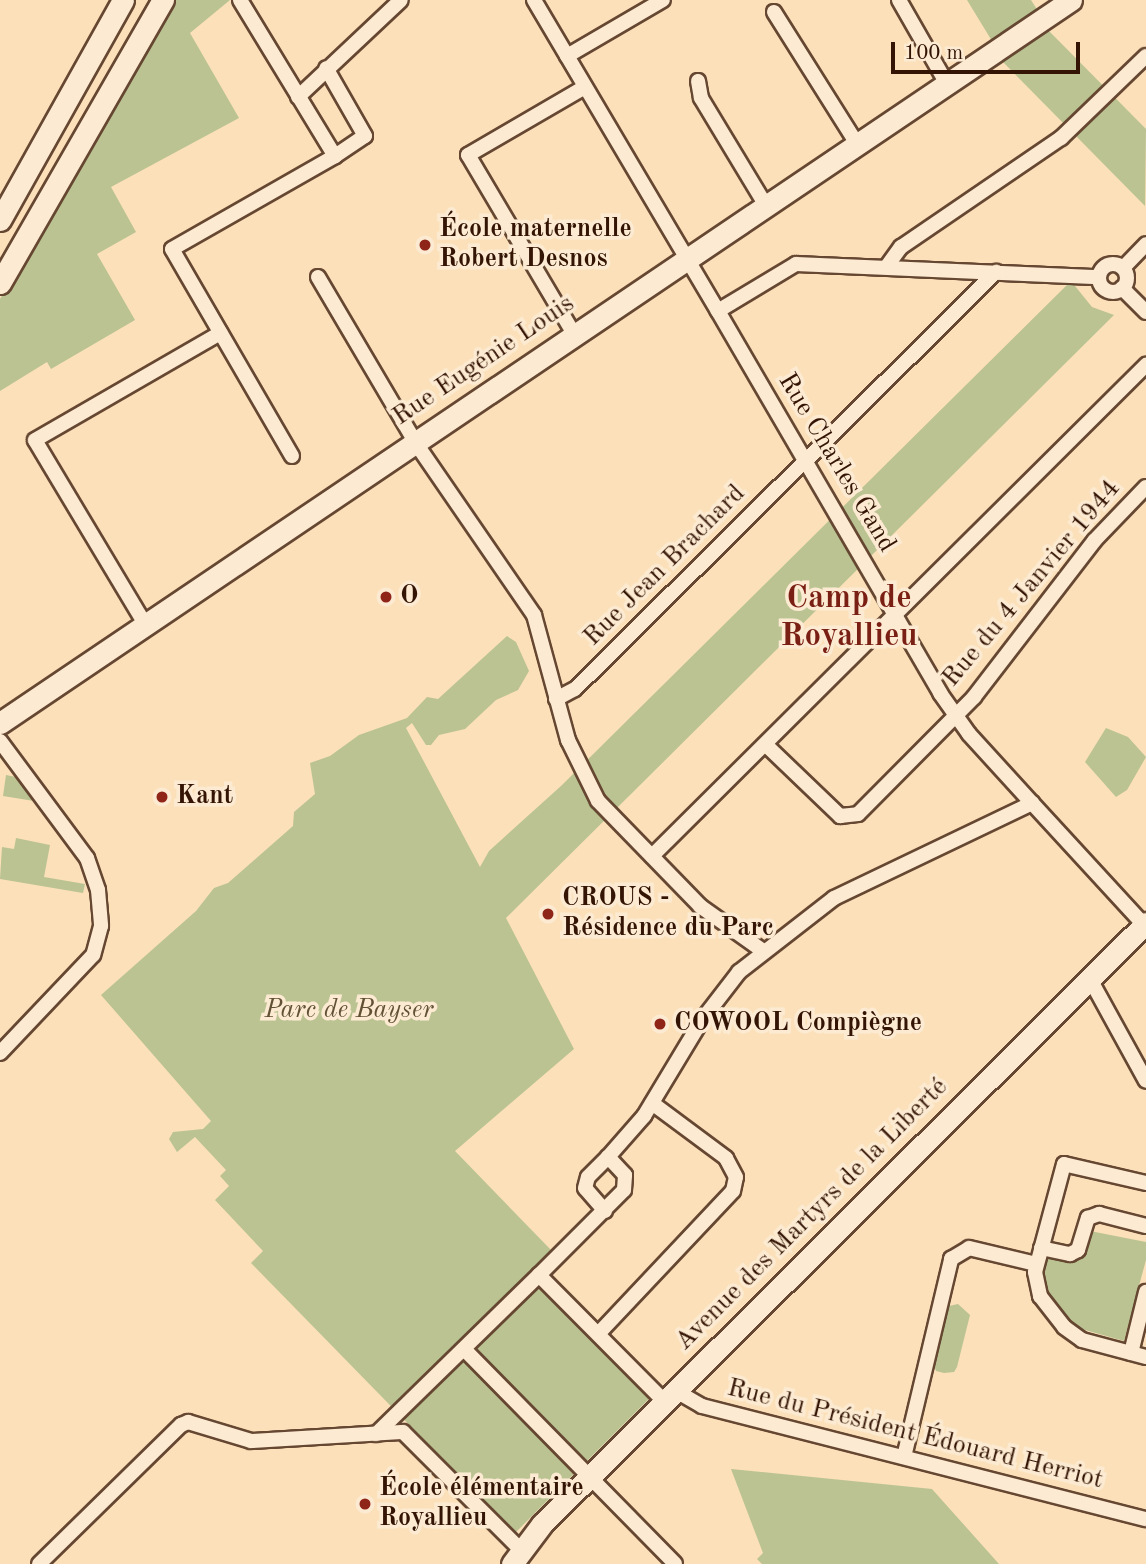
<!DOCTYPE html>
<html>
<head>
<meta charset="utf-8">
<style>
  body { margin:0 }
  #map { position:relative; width:1146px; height:1564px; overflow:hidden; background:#fbe0b9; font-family:"Old Standard TT",serif }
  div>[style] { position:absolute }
  .green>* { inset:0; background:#bbc392 }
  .roads { filter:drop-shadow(2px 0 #664732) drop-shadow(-2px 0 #664732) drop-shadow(0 2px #664732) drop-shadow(0 -2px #664732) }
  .street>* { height:14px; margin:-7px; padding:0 7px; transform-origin:7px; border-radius:7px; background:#fcebd2 }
  .street>.ring { margin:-7px; padding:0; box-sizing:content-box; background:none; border:14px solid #fcebd2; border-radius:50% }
  .secondary>* { height:21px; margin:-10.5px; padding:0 10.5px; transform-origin:10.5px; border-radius:10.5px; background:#fcebd2 }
  .dots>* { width:19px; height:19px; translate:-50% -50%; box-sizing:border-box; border:4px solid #fcebd2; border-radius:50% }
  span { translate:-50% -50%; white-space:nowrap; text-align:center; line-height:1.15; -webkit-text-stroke:7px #fcebd2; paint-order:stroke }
  .poi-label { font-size:26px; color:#341405; font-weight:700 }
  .left { translate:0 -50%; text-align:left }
  .street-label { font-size:26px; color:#341405 }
  .park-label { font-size:26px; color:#635136; font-style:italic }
  .district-label { font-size:33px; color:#7a1f14; font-weight:700 }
  .scale { position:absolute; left:891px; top:42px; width:189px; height:32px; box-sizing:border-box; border:4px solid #341405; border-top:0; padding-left:9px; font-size:21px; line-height:24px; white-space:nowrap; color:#341405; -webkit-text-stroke:5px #fcebd2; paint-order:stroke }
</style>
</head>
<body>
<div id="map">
  <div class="green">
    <div style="clip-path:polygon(171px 0,230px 0,190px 33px,239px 118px,111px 187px,136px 232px,97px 254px,135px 320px,51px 369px,47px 362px,0 391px,0 299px)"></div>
    <div style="clip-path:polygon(967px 0,1031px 0,1038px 11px,992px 41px)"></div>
    <div style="clip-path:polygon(1048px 30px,1146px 129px,1145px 206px,1002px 61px)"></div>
    <div style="clip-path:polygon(1071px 281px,1092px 307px,1114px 315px,506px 918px,574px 1049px,455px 1151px,551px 1250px,530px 1274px,651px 1397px,515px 1533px,251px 1263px,263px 1251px,215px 1200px,229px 1186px,220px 1176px,226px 1170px,195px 1137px,177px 1152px,169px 1139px,173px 1132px,203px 1129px,211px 1121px,101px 995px,196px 911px,214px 888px,228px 883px,293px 826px,294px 812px,315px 794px,310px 763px,330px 756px,359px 735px,407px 718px,427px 697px,438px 699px,507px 636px,516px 642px,529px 671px,518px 690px,496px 700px,465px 729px,439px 735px,431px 745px,426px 745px,412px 723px,406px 728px,480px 867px,489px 851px,561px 786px)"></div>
    <div style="clip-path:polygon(1106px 728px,1128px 737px,1146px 757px,1127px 790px,1116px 797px,1085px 762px)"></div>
    <div style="clip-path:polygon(6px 775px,16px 777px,34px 801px,3px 796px)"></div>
    <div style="clip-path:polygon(16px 838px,50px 845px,44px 877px,85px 884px,83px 893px,0 879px,2px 847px,14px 849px)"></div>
    <div style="clip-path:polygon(1090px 1231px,1146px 1242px,1146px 1260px,1124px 1341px,1078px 1328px,1048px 1299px,1041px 1274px,1045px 1255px,1077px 1260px,1083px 1256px)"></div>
    <div style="clip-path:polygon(958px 1304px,970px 1315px,957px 1367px,954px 1372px,944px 1373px,936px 1371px,933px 1362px,945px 1313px,949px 1306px)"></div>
    <div style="clip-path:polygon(731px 1469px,932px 1489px,999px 1564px,762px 1564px,757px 1559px,763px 1553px)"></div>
  </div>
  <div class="roads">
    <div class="street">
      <div style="left:240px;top:0;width:183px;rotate:58.7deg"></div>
      <div style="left:335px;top:156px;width:36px;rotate:-34deg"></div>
      <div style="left:365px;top:136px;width:78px;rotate:-119.8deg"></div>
      <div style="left:534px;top:0;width:361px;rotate:59.4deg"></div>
      <div style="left:718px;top:311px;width:91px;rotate:-31.1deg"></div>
      <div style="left:796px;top:264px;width:303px;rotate:2.5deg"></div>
      <div style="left:899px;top:0;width:95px;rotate:60.2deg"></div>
      <div style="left:774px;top:12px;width:156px;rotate:57.8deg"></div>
      <div style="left:567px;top:56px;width:111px;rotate:-30.3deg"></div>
      <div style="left:698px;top:81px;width:17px;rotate:80deg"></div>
      <div style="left:701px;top:98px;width:124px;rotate:58.9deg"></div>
      <div style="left:298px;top:97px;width:141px;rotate:-43.3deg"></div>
      <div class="ring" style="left:1099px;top:264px;width:14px;height:14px"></div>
      <div style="left:887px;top:266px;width:24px;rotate:-54deg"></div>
      <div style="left:901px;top:247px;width:194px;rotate:-34.3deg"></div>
      <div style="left:1061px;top:138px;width:118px;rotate:-44deg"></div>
      <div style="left:1123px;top:268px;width:33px;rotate:-46deg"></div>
      <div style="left:318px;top:277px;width:191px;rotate:59.5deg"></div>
      <div style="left:415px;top:442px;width:210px;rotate:55.5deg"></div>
      <div style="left:534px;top:615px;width:130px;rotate:74.8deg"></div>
      <div style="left:568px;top:740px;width:68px;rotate:63.8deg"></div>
      <div style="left:598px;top:801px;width:146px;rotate:45.8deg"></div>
      <div style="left:700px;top:906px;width:77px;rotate:35.5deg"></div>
      <div style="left:1122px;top:288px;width:34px;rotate:45deg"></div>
      <div style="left:718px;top:311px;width:442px;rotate:59.8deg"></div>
      <div style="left:940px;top:693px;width:50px;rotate:54.7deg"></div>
      <div style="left:969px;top:734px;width:93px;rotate:47.6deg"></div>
      <div style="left:574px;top:334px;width:208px;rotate:-120.6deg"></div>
      <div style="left:468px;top:155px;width:135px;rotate:-30.2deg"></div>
      <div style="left:292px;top:456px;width:239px;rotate:-120.1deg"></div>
      <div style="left:172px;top:249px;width:188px;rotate:-29.7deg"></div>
      <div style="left:145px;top:624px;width:214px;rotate:-120.9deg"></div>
      <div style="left:35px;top:440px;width:214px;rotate:-30deg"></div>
      <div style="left:556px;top:699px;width:21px;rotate:-28deg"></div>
      <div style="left:575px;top:689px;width:593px;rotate:-44.73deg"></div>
      <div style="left:0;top:741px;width:146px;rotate:53.4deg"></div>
      <div style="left:87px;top:858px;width:34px;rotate:71deg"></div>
      <div style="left:98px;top:890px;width:36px;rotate:85deg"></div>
      <div style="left:101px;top:926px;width:30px;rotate:105deg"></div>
      <div style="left:93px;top:955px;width:135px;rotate:133.5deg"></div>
      <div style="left:766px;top:745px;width:103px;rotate:43.8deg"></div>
      <div style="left:840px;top:816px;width:18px;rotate:-6deg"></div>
      <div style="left:858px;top:814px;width:165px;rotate:-45.2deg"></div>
      <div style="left:974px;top:697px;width:197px;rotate:-52.4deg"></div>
      <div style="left:1094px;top:541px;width:75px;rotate:-46.1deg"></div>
      <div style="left:652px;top:856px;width:697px;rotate:-44.83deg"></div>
      <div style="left:1090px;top:979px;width:116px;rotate:61.2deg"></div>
      <div style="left:1146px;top:1183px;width:84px;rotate:-167deg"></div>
      <div style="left:1064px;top:1164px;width:112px;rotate:105deg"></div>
      <div style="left:1035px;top:1272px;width:25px;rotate:78deg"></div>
      <div style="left:1040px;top:1296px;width:39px;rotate:52deg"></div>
      <div style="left:1064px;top:1327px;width:22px;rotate:36deg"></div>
      <div style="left:1082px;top:1340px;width:66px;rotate:14.9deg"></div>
      <div style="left:605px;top:1211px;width:30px;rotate:-131deg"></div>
      <div style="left:585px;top:1188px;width:11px;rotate:-75deg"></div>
      <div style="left:588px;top:1177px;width:28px;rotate:-45deg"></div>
      <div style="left:1041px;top:1248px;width:30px;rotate:12deg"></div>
      <div style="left:1070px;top:1254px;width:9px;rotate:-27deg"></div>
      <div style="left:1078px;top:1250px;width:34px;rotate:-73deg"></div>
      <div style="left:1088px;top:1218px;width:12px;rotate:-20deg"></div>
      <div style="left:1099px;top:1214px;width:49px;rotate:14.3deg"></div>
      <div style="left:599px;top:1333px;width:195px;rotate:-46.7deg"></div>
      <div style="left:733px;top:1191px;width:14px;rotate:-78deg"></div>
      <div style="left:736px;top:1177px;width:21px;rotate:-118deg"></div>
      <div style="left:726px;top:1158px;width:92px;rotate:-143.4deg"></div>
      <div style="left:464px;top:1349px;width:301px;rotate:45.5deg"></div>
      <div style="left:1131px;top:1353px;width:63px;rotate:-76.2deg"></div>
      <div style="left:676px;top:1391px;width:30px;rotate:30deg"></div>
      <div style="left:702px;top:1406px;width:458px;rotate:14.3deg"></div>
      <div style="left:665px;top:1402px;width:179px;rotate:-134.8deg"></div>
      <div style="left:539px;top:1275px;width:120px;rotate:-45deg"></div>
      <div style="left:624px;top:1190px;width:15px;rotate:-86deg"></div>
      <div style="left:625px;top:1175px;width:25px;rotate:-133deg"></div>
      <div style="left:608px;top:1157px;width:55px;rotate:-48.7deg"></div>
      <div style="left:644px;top:1116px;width:112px;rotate:-58.9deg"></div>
      <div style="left:702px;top:1020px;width:61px;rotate:-52.4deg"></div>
      <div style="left:739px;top:972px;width:120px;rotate:-37.9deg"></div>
      <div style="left:834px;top:898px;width:220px;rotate:-25.6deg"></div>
      <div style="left:1032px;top:803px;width:166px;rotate:47.4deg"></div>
      <div style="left:376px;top:1434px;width:228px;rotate:-44.3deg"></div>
      <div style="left:904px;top:1457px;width:204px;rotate:-76.6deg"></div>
      <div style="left:951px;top:1259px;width:21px;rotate:-31deg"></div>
      <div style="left:969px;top:1248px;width:69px;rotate:13.4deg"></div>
      <div style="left:39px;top:1564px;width:199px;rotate:-44.4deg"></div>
      <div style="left:181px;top:1425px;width:8px;rotate:-23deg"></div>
      <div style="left:188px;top:1422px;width:66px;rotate:16.8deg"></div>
      <div style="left:251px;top:1441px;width:152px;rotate:-3.4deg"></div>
      <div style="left:403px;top:1432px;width:167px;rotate:45deg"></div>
    </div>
    <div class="secondary">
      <div style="left:0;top:220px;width:252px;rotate:-60.8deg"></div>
      <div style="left:0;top:283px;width:327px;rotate:-60.1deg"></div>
      <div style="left:0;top:723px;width:1292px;rotate:-34.02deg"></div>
      <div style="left:512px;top:1564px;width:50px;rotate:-53.1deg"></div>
      <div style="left:542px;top:1524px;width:852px;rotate:-44.86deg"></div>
    </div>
  </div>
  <div class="dots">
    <div style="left:425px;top:245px;background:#8f2418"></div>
    <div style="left:386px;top:597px;background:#8f2418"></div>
    <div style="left:162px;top:797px;background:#8f2418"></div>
    <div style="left:548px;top:914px;background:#8f2418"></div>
    <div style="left:660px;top:1024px;background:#8f2418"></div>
    <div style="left:365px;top:1504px;background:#8f2418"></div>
  </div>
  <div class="poi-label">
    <span class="left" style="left:439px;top:245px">École maternelle<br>Robert Desnos</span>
    <span class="left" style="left:400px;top:597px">O</span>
    <span class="left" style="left:176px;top:797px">Kant</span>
    <span class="left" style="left:562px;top:914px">CROUS -<br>Résidence du Parc</span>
    <span class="left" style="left:674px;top:1024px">COWOOL Compiègne</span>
    <span class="left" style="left:379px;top:1504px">École élémentaire<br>Royallieu</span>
  </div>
  <div class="street-label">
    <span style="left:484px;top:361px;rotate:-34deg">Rue Eugénie Louis</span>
    <span style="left:836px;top:463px;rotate:59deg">Rue Charles Gand</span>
    <span style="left:665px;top:566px;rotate:-45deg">Rue Jean Brachard</span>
    <span style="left:1032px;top:584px;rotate:-50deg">Rue du 4 Janvier 1944</span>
    <span style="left:812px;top:1215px;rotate:-45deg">Avenue des Martyrs de la Liberté</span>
    <span style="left:915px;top:1435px;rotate:14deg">Rue du Président Édouard Herriot</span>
  </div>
  <div class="park-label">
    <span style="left:349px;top:1011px">Parc de Bayser</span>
  </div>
  <div class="district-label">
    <span style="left:849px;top:618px">Camp de<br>Royallieu</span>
  </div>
  <div class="scale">100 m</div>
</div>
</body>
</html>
